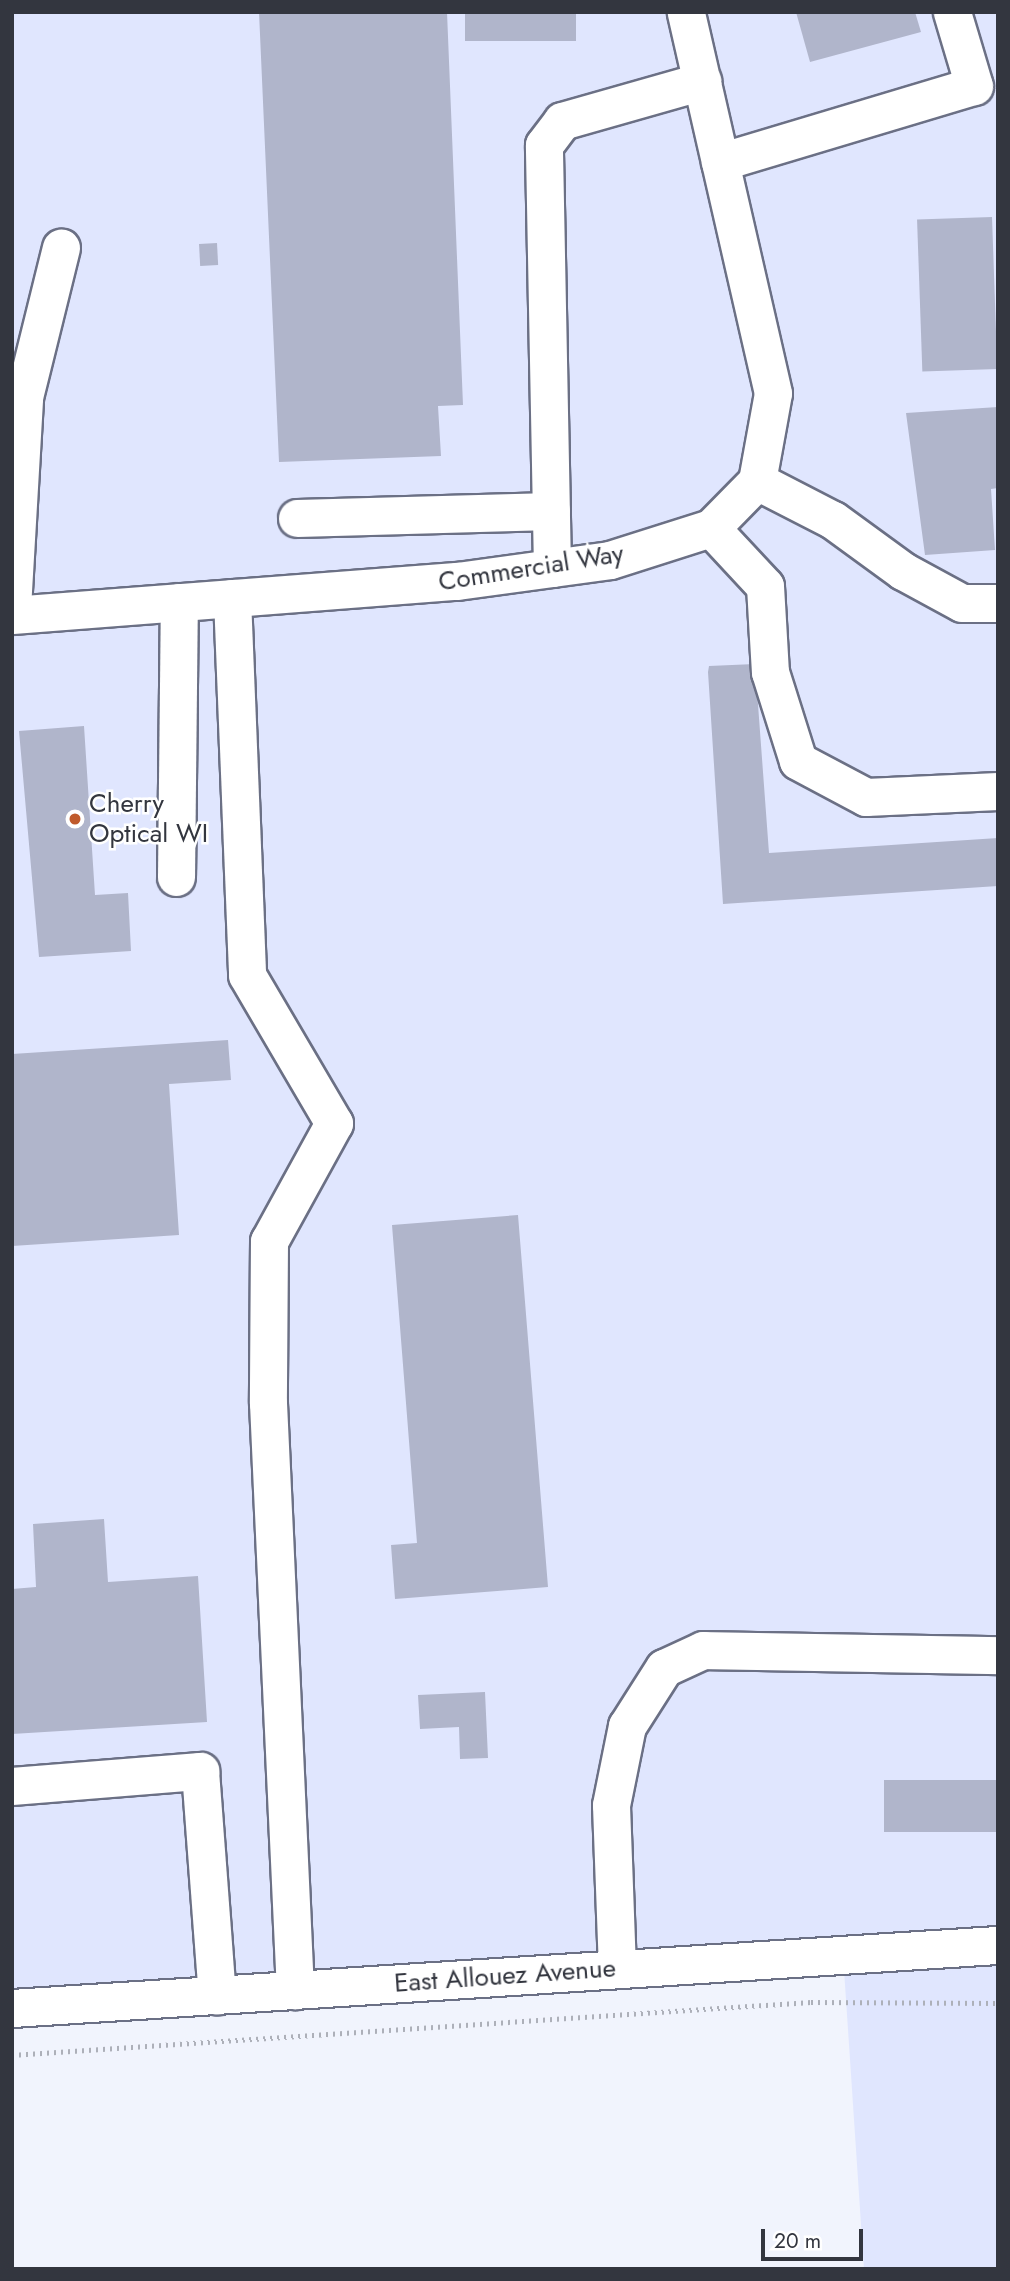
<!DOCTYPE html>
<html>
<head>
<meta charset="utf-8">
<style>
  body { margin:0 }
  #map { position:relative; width:1010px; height:2281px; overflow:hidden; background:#f1f4fd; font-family:Jost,sans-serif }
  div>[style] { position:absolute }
  .built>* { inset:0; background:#e0e6fe }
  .building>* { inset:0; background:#b0b5cb; transform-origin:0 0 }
  .path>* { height:4.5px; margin-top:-2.25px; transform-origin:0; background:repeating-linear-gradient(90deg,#adb0b9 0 2px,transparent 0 7px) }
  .roads { filter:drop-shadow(2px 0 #6b7085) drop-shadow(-2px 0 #6b7085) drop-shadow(0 2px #6b7085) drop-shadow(0 -2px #6b7085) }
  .minor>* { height:37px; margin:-18.5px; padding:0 18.5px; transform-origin:18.5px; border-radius:18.5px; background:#fff }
  .dots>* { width:19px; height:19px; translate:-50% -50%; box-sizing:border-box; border:4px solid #fff; border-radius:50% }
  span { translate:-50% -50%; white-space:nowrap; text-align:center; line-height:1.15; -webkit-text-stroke:5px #fff; paint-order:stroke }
  .street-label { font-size:26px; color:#33363f }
  .poi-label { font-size:26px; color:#33363f }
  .left { translate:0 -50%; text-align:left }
  .frame { position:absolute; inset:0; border:14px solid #33363f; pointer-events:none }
  .scale { position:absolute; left:761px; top:2229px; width:102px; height:32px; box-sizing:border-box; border:4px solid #33363f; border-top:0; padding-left:9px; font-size:21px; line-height:24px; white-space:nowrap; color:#33363f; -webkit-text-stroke:5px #fff; paint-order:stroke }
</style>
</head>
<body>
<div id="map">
  <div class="built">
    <div style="clip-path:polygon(12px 12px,998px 12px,998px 2269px,864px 2269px,843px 1955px,12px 2008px)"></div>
  </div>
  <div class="building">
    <div style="clip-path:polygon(259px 12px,447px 12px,463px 405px,438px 406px,441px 456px,279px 462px)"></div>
    <div style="left:465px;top:12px;width:111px;height:29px"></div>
    <div style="clip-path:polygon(796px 12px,915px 12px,921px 32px,810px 62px)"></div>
    <div style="left:992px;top:217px;width:152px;height:75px;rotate:88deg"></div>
    <div style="left:217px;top:243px;width:22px;height:18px;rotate:87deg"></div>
    <div style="clip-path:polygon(998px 407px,998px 488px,991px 489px,995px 550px,925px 555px,906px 413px)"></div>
    <div style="clip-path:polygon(755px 664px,769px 853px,998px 838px,998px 886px,723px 904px,708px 672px,709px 666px)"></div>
    <div style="clip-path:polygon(84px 726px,95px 895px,128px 893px,131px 951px,39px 957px,19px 731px)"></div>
    <div style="clip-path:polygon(228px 1040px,231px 1080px,169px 1084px,179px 1235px,12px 1246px,12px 1054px)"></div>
    <div style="clip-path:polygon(518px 1215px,548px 1587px,395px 1599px,391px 1545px,417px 1543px,392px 1225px)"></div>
    <div style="clip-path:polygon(104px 1519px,108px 1582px,198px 1576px,207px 1722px,12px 1734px,12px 1589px,36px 1587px,33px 1524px)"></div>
    <div style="clip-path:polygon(485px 1692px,488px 1758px,460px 1759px,459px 1727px,420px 1729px,418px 1695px)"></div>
    <div style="left:998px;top:1780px;width:52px;height:114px;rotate:90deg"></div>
  </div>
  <div class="path">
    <div style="left:12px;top:2055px;width:801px;rotate:-3.8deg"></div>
    <div style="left:811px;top:2002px;width:187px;rotate:0.3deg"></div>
  </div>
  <div class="roads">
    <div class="minor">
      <div style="left:720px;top:162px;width:265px;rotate:-16.7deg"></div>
      <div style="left:974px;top:86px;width:77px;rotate:-106.6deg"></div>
      <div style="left:757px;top:481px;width:85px;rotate:27.2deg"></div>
      <div style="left:833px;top:520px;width:87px;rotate:36.1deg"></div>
      <div style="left:903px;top:571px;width:67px;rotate:28.5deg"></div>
      <div style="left:962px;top:603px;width:36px"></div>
      <div style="left:297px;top:518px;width:254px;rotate:-1.6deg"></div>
      <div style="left:711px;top:528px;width:79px;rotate:47deg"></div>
      <div style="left:765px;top:586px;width:86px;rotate:86.7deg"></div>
      <div style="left:770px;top:672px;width:93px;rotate:72.5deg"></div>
      <div style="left:798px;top:761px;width:77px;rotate:27.9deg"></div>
      <div style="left:866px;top:797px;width:132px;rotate:-2.6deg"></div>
      <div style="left:552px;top:568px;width:423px;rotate:-91.1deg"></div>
      <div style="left:544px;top:145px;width:30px;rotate:-53deg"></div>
      <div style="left:562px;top:121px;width:146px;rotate:-15.9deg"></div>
      <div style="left:232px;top:598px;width:377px;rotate:87.7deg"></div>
      <div style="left:247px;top:975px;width:172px;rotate:59.6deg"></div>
      <div style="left:334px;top:1123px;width:135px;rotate:118.8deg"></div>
      <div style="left:269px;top:1241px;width:162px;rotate:90.4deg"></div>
      <div style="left:268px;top:1403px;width:588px;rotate:87.37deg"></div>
      <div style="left:12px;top:608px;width:211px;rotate:-86.7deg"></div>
      <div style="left:24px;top:397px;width:154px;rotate:-76.1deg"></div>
      <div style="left:12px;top:615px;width:446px;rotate:-4.4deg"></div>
      <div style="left:457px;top:581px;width:154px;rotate:-7.8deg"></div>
      <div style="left:610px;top:560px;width:106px;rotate:-17.6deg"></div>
      <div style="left:711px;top:528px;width:66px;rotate:-45.6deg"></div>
      <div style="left:757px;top:481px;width:89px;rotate:-79.7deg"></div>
      <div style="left:773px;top:393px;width:391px;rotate:-102.9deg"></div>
      <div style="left:176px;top:877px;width:275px;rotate:-89.4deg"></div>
      <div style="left:12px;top:1786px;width:189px;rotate:-4.6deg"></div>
      <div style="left:200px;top:1771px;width:225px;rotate:85.7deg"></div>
      <div style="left:617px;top:1969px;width:164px;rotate:-92.1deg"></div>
      <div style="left:611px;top:1805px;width:81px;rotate:-78.6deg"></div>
      <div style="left:627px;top:1726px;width:69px;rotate:-57.5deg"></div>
      <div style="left:664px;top:1668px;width:43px;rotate:-24.8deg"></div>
      <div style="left:703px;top:1650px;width:295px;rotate:1deg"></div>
      <div style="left:12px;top:2008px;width:988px;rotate:-3.66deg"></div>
    </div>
  </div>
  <div class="dots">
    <div style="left:75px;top:819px;background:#c05a2c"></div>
  </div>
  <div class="street-label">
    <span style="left:531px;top:568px;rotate:-9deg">Commercial Way</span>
    <span style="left:505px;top:1976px;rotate:-4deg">East Allouez Avenue</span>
  </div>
  <div class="poi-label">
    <span class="left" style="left:89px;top:819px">Cherry<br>Optical WI</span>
  </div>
  <div class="frame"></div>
  <div class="scale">20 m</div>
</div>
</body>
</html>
